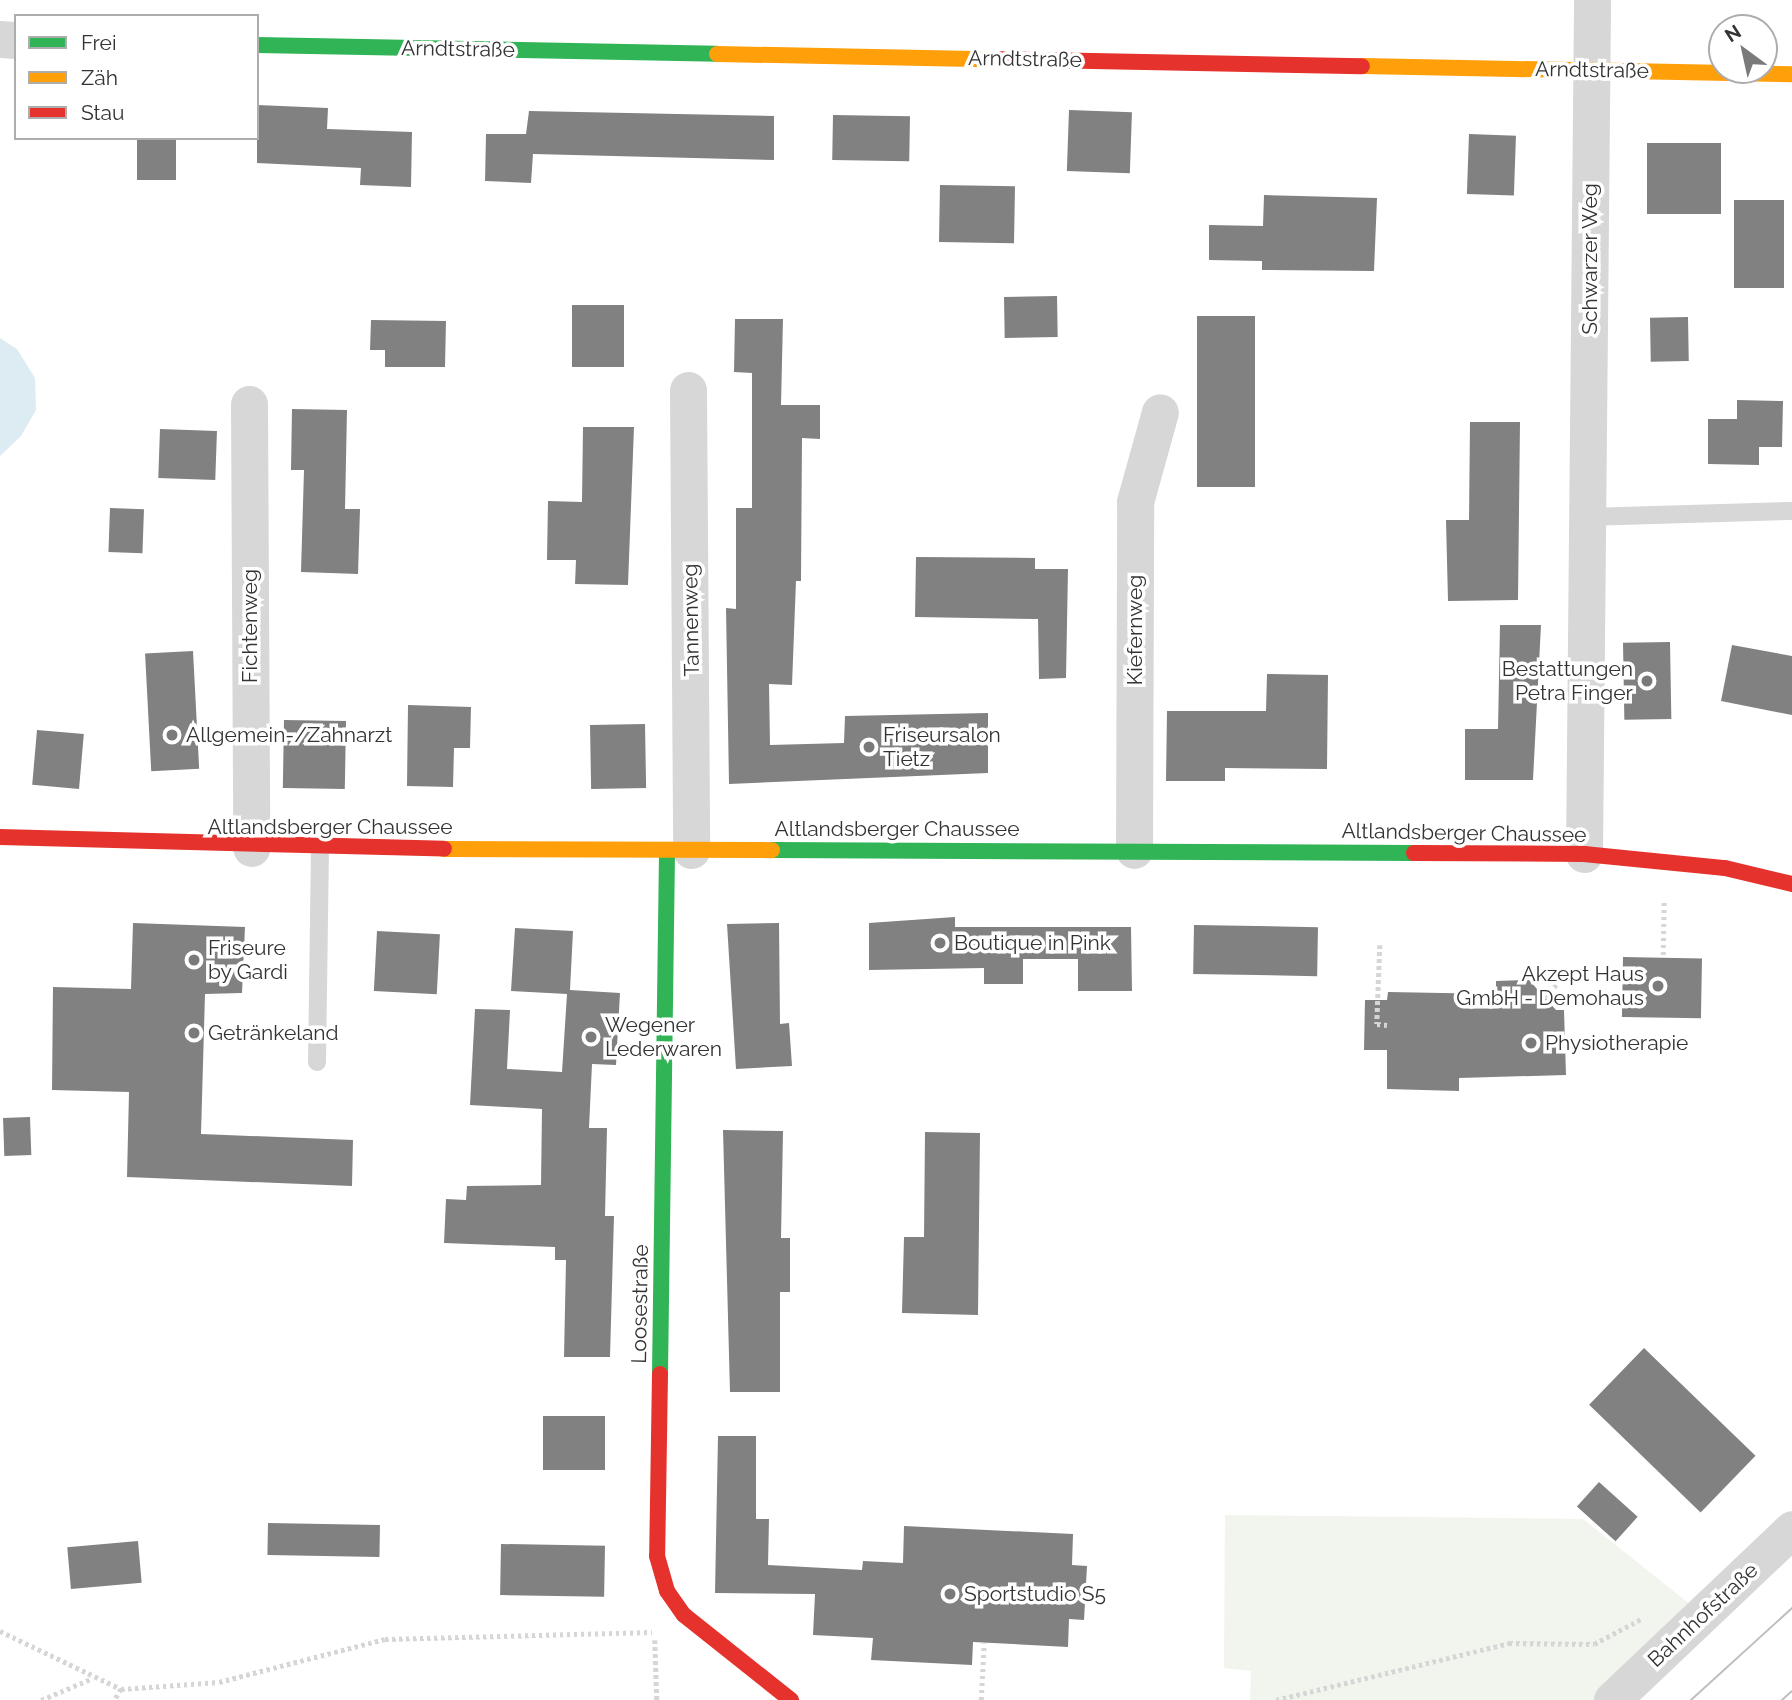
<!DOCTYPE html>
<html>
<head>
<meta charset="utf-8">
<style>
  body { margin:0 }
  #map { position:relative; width:1792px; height:1700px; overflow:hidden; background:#fff; font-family:Raleway,sans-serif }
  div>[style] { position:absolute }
  .green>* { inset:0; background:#f1f5ed }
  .water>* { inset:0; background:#ddebf3 }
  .building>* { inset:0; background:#818181; transform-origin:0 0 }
  .path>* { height:4.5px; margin-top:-2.25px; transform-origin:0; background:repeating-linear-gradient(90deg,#d6d6d6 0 3.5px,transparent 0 7px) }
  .lane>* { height:18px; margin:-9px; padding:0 9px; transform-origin:9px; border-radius:9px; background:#d7d7d7 }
  .street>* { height:37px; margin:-18.5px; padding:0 18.5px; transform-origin:18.5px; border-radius:18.5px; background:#d7d7d7 }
  .fast>* { height:16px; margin:-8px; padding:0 8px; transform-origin:8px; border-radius:8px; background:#30b455 }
  .slow>* { height:16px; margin:-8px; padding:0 8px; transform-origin:8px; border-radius:8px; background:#ff9f0a }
  .jam>* { height:16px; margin:-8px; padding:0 8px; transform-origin:8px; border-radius:8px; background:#e5322d }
  .tram>* { height:2px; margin:-1px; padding:0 1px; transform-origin:1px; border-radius:1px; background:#bebebe }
  .dots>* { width:19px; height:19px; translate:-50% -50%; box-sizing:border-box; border:4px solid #fff; border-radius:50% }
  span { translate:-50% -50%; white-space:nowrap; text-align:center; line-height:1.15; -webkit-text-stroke:7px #fff; paint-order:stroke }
  .street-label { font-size:21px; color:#333 }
  .poi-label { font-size:21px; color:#333 }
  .right { translate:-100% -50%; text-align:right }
  .left { translate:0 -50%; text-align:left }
  .legend { position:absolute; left:14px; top:14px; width:245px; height:126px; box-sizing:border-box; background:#fff; border:2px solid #adadad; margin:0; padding:9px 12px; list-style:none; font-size:21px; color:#333 }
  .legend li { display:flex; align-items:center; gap:14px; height:35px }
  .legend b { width:35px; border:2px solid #adadad }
  .north { position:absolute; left:1708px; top:14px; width:70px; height:70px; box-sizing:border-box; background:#fff; border:2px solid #adadad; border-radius:50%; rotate:327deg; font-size:19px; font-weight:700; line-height:28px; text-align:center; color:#333 }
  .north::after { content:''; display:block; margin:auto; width:24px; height:32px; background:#7a7a7a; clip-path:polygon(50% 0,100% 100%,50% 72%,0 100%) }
</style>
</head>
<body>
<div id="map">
  <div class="green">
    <div style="clip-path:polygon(1225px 1515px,1583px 1519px,1696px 1609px,1597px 1700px,1250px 1700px,1251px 1671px,1224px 1668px)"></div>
  </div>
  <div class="water">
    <div style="clip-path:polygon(0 338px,17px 349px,35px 378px,36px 410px,21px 436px,0 456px)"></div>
  </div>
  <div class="building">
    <div style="clip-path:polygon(257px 105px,328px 108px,327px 129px,412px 132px,411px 187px,360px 185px,361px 168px,257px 163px)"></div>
    <div style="left:1069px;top:110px;width:63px;height:61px;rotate:2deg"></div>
    <div style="clip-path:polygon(529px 111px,774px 116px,774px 160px,533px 154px,531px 183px,485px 181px,486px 134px,526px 134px)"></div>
    <div style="left:833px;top:115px;width:77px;height:45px;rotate:1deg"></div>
    <div style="left:1469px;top:134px;width:47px;height:60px;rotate:2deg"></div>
    <div style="left:137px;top:138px;width:39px;height:42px"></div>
    <div style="left:1647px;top:143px;width:74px;height:71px"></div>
    <div style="left:940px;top:185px;width:75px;height:57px;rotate:1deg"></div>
    <div style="clip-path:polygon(1264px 195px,1377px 198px,1374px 271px,1262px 270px,1262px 261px,1209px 260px,1209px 225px,1263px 226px)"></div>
    <div style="left:1734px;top:200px;width:50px;height:88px"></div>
    <div style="left:1057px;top:296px;width:41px;height:53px;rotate:89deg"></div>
    <div style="left:572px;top:305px;width:52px;height:62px"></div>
    <div style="left:1197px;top:316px;width:58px;height:171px"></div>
    <div style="left:1688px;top:317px;width:44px;height:38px;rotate:89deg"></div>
    <div style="clip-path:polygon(735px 319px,783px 319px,781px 405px,820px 405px,820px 439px,802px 438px,801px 581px,796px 581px,792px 685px,769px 684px,770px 745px,844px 743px,845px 716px,988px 713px,988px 773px,729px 784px,726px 608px,736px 609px,736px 508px,752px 508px,752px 373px,734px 372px)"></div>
    <div style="clip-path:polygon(371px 320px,446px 321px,445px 367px,385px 367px,385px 350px,370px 350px)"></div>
    <div style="clip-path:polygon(1737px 400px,1783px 401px,1782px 447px,1759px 447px,1759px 465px,1708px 464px,1708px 419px,1737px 419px)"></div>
    <div style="clip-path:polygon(292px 409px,347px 410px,345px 509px,360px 509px,358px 574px,301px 572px,304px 470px,291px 470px)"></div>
    <div style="clip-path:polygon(1470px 422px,1520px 422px,1518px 600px,1448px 601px,1446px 520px,1469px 520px)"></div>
    <div style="clip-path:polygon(583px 427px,634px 427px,628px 585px,575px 584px,576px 560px,547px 560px,548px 501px,582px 502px)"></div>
    <div style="left:160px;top:429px;width:57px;height:49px;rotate:2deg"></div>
    <div style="left:110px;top:508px;width:34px;height:44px;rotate:2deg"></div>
    <div style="clip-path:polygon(916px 557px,1035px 558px,1035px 569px,1068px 569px,1066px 678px,1039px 679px,1038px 619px,915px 617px)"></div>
    <div style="clip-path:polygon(1500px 625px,1541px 625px,1533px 780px,1465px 780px,1465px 729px,1498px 729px)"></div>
    <div style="left:1670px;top:642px;width:77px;height:47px;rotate:89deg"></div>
    <div style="clip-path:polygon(1732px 645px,1792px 656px,1792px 715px,1721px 701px)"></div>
    <div style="left:193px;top:651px;width:118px;height:48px;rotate:87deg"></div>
    <div style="clip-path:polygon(1267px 674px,1328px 675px,1327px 769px,1225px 768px,1225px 781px,1166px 781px,1167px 711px,1266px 711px)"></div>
    <div style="clip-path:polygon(408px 705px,471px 707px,470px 748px,454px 748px,453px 787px,407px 786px)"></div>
    <div style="left:284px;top:720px;width:62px;height:68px;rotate:1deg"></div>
    <div style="left:645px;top:724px;width:64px;height:55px;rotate:89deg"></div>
    <div style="left:37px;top:730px;width:47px;height:55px;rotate:5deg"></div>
    <div style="clip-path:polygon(955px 917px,955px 927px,1131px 927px,1132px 991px,1078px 991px,1078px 959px,1023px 959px,1023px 984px,984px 984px,984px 968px,869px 970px,869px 923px)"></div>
    <div style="clip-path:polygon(133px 923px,245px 927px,242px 993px,205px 994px,201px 1134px,353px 1140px,352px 1186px,127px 1177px,129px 1092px,52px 1090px,53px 987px,131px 989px)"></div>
    <div style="clip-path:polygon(779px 923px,780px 1024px,789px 1023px,792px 1066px,736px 1069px,727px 924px)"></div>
    <div style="left:1194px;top:925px;width:124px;height:49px;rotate:1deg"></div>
    <div style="clip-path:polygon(515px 928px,573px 931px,570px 990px,620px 993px,616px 1065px,592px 1064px,589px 1128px,607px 1128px,605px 1216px,614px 1216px,610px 1357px,564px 1357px,566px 1260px,555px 1260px,555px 1247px,444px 1243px,446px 1199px,466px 1200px,467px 1186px,541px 1185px,542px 1109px,470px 1105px,475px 1009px,510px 1010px,507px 1069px,562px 1072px,567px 994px,511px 991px)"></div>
    <div style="left:377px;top:931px;width:63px;height:60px;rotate:3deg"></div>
    <div style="left:1623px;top:957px;width:79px;height:60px;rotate:1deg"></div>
    <div style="clip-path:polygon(1529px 980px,1556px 1010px,1564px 1010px,1566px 1075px,1459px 1078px,1459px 1091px,1387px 1089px,1387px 1050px,1364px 1050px,1365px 1000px,1387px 1000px,1388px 992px,1496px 994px,1496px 981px)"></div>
    <div style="left:30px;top:1117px;width:38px;height:27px;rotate:88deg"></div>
    <div style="clip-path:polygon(723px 1130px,783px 1131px,781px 1238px,790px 1238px,790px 1292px,780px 1292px,780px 1392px,730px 1392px)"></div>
    <div style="clip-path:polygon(925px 1132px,980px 1133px,978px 1315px,902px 1313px,904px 1237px,924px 1237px)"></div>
    <div style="left:1644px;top:1348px;width:155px;height:79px;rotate:44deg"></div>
    <div style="left:543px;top:1416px;width:62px;height:54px"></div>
    <div style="clip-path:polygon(718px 1436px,756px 1436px,756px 1519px,769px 1519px,768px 1565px,862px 1570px,863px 1561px,903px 1563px,904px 1526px,1073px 1534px,1072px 1565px,1087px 1566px,1084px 1620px,1069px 1619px,1068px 1647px,973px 1642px,972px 1665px,871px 1660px,873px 1638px,813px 1635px,815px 1594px,715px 1593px)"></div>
    <div style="left:1599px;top:1482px;width:52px;height:33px;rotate:42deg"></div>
    <div style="left:268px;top:1523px;width:112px;height:32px;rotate:1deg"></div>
    <div style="left:138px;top:1541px;width:42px;height:71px;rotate:85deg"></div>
    <div style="left:501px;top:1544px;width:104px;height:51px;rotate:1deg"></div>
  </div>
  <div class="path">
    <div style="left:1380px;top:945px;width:79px;rotate:92.2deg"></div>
    <div style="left:1377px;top:1024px;width:10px;rotate:6deg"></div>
    <div style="left:1663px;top:955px;width:55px;rotate:-89deg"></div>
    <div style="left:1544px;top:997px;width:37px;rotate:-45deg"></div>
    <div style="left:0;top:1631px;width:134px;rotate:25.6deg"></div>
    <div style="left:121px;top:1689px;width:13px;rotate:119deg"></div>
    <div style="left:655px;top:1640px;width:60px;rotate:88.1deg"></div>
    <div style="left:121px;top:1689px;width:98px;rotate:-4.1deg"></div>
    <div style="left:219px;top:1682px;width:171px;rotate:-14.5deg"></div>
    <div style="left:385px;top:1639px;width:267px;rotate:-1.5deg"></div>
    <div style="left:41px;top:1700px;width:56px;rotate:-22.9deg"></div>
    <div style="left:981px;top:1700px;width:57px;rotate:-87deg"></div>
    <div style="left:1276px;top:1700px;width:240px;rotate:-13.7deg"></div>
    <div style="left:1509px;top:1643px;width:85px;rotate:0.7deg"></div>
    <div style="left:1594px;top:1644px;width:53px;rotate:-28deg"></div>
  </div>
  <div class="lane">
    <div style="left:1588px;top:517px;width:204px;rotate:-1.7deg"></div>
    <div style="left:317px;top:1062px;width:214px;rotate:-89.2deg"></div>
  </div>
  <div class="street">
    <div style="left:0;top:39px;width:16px;rotate:4deg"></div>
    <div style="left:688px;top:390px;width:460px;rotate:89.6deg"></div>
    <div style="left:249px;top:404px;width:444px;rotate:89.7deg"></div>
    <div style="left:1134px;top:850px;width:348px;rotate:-89.8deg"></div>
    <div style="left:1135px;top:502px;width:93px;rotate:-74.5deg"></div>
    <div style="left:1584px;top:854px;width:854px;rotate:-89.46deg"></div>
    <div style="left:1612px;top:1700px;width:248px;rotate:-43.5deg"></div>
  </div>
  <div class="fast">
    <div style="left:257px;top:45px;width:460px;rotate:1.1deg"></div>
    <div style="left:772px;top:850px;width:642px;rotate:0.27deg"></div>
    <div style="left:660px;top:1374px;width:524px;rotate:-89.23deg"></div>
  </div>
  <div class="slow">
    <div style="left:717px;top:54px;width:270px;rotate:1.1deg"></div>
    <div style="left:1362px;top:66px;width:430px;rotate:1.1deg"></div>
    <div style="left:444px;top:849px;width:328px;rotate:0.2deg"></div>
  </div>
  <div class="jam">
    <div style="left:987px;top:59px;width:375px;rotate:1.1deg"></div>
    <div style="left:0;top:837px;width:444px;rotate:1.5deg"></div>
    <div style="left:1414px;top:853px;width:170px;rotate:0.3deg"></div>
    <div style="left:1584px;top:854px;width:142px;rotate:5.7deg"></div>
    <div style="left:1725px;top:868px;width:69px;rotate:13.4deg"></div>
    <div style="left:660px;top:1374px;width:182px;rotate:90.9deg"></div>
    <div style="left:657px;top:1556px;width:36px;rotate:74deg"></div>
    <div style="left:667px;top:1591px;width:29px;rotate:55deg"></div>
    <div style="left:684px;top:1615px;width:137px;rotate:38.5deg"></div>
  </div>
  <div class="tram">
    <div style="left:1691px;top:1700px;width:137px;rotate:-42.3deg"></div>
    <div style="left:1782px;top:1700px;width:13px;rotate:-42deg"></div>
  </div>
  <div class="dots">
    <div style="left:1647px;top:681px;background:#7a7a7a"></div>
    <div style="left:172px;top:735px;background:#7a7a7a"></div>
    <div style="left:869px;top:747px;background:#7a7a7a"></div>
    <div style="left:940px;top:943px;background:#7a7a7a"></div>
    <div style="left:194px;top:960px;background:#7a7a7a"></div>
    <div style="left:1658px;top:986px;background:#7a7a7a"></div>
    <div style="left:194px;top:1033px;background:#7a7a7a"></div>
    <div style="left:591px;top:1037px;background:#7a7a7a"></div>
    <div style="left:1531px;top:1043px;background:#7a7a7a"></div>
    <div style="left:950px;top:1594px;background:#7a7a7a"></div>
  </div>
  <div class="street-label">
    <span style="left:458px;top:49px;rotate:1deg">Arndtstraße</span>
    <span style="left:1025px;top:59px;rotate:1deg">Arndtstraße</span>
    <span style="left:1592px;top:70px;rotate:1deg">Arndtstraße</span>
    <span style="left:1590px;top:259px;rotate:-90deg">Schwarzer Weg</span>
    <span style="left:691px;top:620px;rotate:-91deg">Tannenweg</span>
    <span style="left:250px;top:626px;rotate:-90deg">Fichtenweg</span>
    <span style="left:1135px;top:630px;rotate:-90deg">Kiefernweg</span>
    <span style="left:330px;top:827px">Altlandsberger Chaussee</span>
    <span style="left:897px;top:829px">Altlandsberger Chaussee</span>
    <span style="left:1464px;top:833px;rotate:1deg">Altlandsberger Chaussee</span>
    <span style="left:640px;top:1304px;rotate:-89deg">Loosestraße</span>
    <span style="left:1703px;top:1615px;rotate:-43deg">Bahnhofstraße</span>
  </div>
  <div class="poi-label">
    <span class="right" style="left:1633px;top:681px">Bestattungen<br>Petra Finger</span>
    <span class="left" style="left:186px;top:735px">Allgemein-/Zahnarzt</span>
    <span class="left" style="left:883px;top:747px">Friseursalon<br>Tietz</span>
    <span class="left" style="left:954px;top:943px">Boutique in Pink</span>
    <span class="left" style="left:208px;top:960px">Friseure<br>by Gardi</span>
    <span class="right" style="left:1644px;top:986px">Akzept Haus<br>GmbH - Demohaus</span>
    <span class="left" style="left:605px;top:1037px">Wegener<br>Lederwaren</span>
    <span class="left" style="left:208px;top:1033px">Getränkeland</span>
    <span class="left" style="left:1545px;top:1043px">Physiotherapie</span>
    <span class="left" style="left:964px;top:1594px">Sportstudio S5</span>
  </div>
  <ul class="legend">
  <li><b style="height:9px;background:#30b455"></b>Frei</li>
  <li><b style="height:9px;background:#ff9f0a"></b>Zäh</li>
  <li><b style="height:9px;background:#e5322d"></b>Stau</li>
  </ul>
  <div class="north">N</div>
</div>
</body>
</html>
